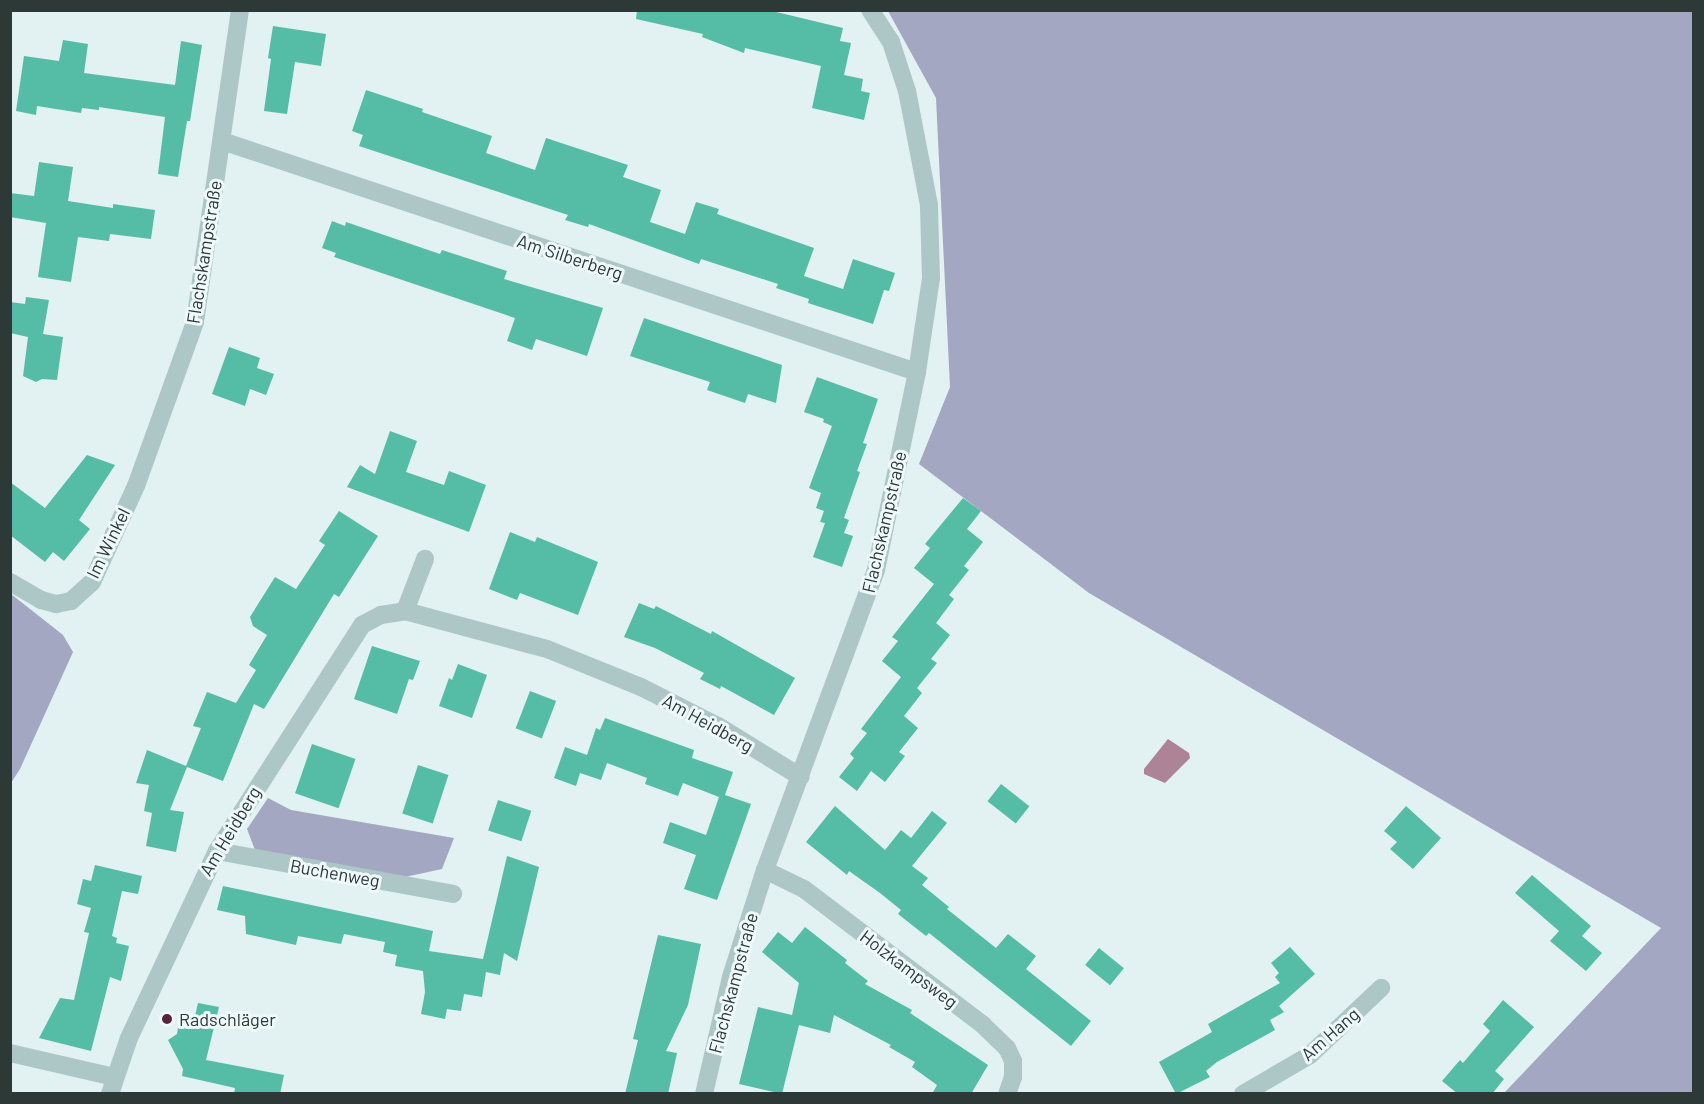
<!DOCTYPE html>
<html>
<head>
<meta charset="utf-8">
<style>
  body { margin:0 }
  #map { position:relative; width:1704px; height:1104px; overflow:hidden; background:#e2f1f2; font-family:Barlow,sans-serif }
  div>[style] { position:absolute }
  .green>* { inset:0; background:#a3a7c1 }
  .water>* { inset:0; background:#ad8396 }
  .building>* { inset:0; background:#55bda5; transform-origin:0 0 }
  .minor>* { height:18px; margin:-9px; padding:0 9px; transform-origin:9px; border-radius:9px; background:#acc7c6 }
  .dots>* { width:16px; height:16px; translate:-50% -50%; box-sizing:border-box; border:3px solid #eff9fa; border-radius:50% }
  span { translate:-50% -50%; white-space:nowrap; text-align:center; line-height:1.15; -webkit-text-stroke:6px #eff9fa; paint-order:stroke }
  .street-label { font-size:18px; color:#2c3937 }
  .poi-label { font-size:18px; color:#2c3937 }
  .left { translate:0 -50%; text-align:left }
  .frame { position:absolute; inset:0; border:12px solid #2c3937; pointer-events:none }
</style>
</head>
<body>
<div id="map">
  <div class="green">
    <div style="clip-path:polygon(888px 11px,1693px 11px,1693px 1093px,1504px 1093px,1661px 928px,1089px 593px,919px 464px,950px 387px,936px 98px)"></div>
    <div style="clip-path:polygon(11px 594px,63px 635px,73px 652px,20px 769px,11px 783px)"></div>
    <div style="clip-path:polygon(268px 798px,291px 810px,454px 838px,442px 869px,405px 877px,255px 850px,247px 829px)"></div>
  </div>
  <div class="water">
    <div style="clip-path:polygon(1168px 739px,1189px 753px,1190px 758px,1165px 783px,1144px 774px,1144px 769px)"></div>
  </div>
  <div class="building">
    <div style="clip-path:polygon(637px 10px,768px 10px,843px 28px,840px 41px,851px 43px,844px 75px,863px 79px,861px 91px,870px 93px,864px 120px,812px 108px,821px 66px,745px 48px,744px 53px,702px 37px,703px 34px,636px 19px)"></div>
    <div style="clip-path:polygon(273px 26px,326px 34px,321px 66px,295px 62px,287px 114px,264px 111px,271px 59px,268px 58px)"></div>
    <div style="clip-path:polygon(63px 40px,88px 44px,84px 73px,175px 85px,181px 41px,202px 45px,190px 121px,187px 121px,178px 177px,158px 174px,165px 117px,99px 107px,99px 110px,82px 108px,81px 113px,37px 106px,36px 115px,16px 111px,24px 56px,59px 61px)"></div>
    <div style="clip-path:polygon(366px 90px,423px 109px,422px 112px,492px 136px,486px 153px,535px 170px,546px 138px,628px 165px,623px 177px,661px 190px,650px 222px,685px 234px,696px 202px,719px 209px,717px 214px,814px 248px,804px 276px,843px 289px,853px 259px,895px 273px,889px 291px,884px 290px,873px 324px,808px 303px,809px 299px,776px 288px,778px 284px,701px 259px,699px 264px,589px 224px,588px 227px,565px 220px,568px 215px,359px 146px,363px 135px,352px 131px)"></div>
    <div style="clip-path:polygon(39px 162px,73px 167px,68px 201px,113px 208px,113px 204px,155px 210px,151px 239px,110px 234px,109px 241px,78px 237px,71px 282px,38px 277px,46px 223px,10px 217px,10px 193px,34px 196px)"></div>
    <div style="clip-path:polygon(332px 221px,345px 226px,346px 222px,440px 254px,442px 250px,507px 271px,504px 279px,603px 308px,587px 356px,536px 339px,532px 350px,507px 341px,515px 318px,334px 257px,336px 253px,322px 248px)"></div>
    <div style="clip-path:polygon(26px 297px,49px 300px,43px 334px,63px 337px,57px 380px,42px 379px,36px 382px,23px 376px,28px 337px,10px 333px,10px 302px,25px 304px)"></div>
    <div style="clip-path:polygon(644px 318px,782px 365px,776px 403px,748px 394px,745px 403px,707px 390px,710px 382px,630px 356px)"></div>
    <div style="clip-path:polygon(229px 347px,260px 358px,257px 368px,274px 374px,266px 395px,250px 389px,245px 406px,212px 394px)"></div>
    <div style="clip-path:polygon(817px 377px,878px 399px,863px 443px,867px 444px,857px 471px,860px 472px,844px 518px,849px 520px,844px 533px,853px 536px,842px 567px,813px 557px,825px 523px,820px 522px,824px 511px,816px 508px,821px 493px,809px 488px,832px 426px,823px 422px,824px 419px,804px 412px)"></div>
    <div style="clip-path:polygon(390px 431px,417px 441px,406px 472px,444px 485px,449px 471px,486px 485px,469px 532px,347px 487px,360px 465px,375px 474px)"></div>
    <div style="clip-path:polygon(87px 455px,115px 465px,79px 520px,90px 529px,64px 561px,53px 552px,45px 562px,10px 535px,10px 482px,45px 508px)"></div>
    <div style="clip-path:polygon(963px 498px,981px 511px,967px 529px,983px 542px,964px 566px,969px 570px,949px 595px,954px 599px,936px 623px,950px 635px,931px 659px,937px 663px,917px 688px,922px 693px,904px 716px,918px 728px,899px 752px,905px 756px,885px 782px,871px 771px,857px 791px,839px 777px,854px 758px,850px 754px,867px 733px,861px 729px,901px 677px,882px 661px,898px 641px,892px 637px,934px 584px,914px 568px,930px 548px,925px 544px)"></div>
    <div style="clip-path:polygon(339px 511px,378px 536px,339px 597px,334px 594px,264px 709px,254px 704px,223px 781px,187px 767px,170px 810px,184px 812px,176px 852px,146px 846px,152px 813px,144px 811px,149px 785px,136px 783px,147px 750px,186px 766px,201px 728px,193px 726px,207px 692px,236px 703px,256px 670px,249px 665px,267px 635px,253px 626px,250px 617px,275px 577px,296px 589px,325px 545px,319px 541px)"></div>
    <div style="clip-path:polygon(510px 532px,535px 542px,537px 537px,598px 562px,578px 615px,520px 593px,517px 600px,489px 589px)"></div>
    <div style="clip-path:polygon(639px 603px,654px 609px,656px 606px,711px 634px,712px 631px,795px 678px,774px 715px,721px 686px,720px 689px,700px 679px,704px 673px,655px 648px,624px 637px)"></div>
    <div style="clip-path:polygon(372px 646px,420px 661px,413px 680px,409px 679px,397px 714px,354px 699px)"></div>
    <div style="clip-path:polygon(458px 664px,487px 675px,472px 718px,439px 706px,449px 678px,452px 680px)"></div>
    <div style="left:530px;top:691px;width:28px;height:40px;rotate:21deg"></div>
    <div style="clip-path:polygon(605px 718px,694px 750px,692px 758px,733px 772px,725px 795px,751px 804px,717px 900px,684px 889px,696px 855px,663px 843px,670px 822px,706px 835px,719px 797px,683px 783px,678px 796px,645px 784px,647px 778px,607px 763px,601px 780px,580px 773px,576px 786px,554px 778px,565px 747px,587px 755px,596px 728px,600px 730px)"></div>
    <div style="left:312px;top:744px;width:46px;height:52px;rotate:19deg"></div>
    <div style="left:418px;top:765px;width:32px;height:51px;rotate:18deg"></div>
    <div style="left:1001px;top:784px;width:36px;height:22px;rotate:38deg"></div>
    <div style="left:498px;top:800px;width:35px;height:32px;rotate:18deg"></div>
    <div style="clip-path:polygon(835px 806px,885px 850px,901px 830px,911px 838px,932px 811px,947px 823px,912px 866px,928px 878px,922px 885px,949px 907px,947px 909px,996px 948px,1008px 934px,1036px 956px,1026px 969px,1091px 1021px,1071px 1046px,929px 933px,926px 936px,898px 914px,901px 910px,880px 893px,849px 871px,847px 875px,806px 842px)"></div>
    <div style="clip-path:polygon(1406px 806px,1441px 838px,1413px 869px,1390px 849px,1397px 842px,1384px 831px)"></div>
    <div style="clip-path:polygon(507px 856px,539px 867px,517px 961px,504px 953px,500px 975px,486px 972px,482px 997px,464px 994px,461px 1011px,447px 1009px,445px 1019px,421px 1014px,425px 992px,423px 971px,395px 966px,397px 955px,383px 952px,385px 942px,344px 934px,341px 944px,298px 936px,296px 945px,246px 934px,245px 916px,217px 910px,223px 886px,433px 931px,429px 951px,483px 959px)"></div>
    <div style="clip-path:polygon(95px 865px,142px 876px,138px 894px,122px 891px,112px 936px,117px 938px,116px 943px,129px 946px,121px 981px,110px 977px,91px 1051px,39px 1038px,60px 998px,74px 1000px,89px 933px,84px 932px,91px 908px,77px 904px,83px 879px,91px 881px)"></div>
    <div style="clip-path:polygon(1532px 875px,1591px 926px,1582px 936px,1602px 953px,1586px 971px,1550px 941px,1559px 931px,1515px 893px)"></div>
    <div style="clip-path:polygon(805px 927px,847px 960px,845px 963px,868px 981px,865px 984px,912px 1010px,910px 1013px,988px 1065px,971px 1094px,932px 1094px,937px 1085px,912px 1067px,915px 1062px,889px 1047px,891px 1045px,834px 1015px,830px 1033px,799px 1025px,782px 1094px,739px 1084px,758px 1007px,792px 1015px,799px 983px,762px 952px,778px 932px,792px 943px)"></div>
    <div style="clip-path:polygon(658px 935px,701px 944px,688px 1005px,666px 1051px,677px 1053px,668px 1094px,625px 1094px,638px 1040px,633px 1039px)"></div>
    <div style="clip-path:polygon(1290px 947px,1315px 974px,1279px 1006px,1284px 1012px,1270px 1020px,1275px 1030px,1217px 1062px,1206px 1071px,1210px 1077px,1176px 1094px,1159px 1062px,1212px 1032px,1208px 1024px,1280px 983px,1275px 977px,1279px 973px,1271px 963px)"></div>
    <div style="left:1099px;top:948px;width:32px;height:22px;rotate:39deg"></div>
    <div style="clip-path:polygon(1503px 1000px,1534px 1027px,1495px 1071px,1504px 1079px,1492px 1094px,1458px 1094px,1442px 1081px,1460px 1060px,1463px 1063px,1490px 1031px,1483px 1024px)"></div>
    <div style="clip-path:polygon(198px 1003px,219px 1007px,206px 1060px,284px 1075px,280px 1094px,234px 1094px,235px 1088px,182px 1076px,183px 1069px,168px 1040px,177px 1034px,178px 1028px,192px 1029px)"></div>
  </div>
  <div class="minor">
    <div style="left:222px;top:141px;width:732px;rotate:18.39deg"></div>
    <div style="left:10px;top:582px;width:36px;rotate:30deg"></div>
    <div style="left:41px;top:600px;width:16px;rotate:15deg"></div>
    <div style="left:56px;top:604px;width:15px;rotate:-11deg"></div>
    <div style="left:71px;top:601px;width:28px;rotate:-42deg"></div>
    <div style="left:92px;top:582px;width:106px;rotate:-65.4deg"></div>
    <div style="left:136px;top:486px;width:174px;rotate:-70.2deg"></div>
    <div style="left:195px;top:322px;width:315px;rotate:-81.8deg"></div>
    <div style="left:405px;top:611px;width:56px;rotate:-69deg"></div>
    <div style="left:217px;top:851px;width:240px;rotate:10.3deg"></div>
    <div style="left:765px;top:870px;width:43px;rotate:26deg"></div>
    <div style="left:804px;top:889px;width:225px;rotate:37.2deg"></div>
    <div style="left:983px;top:1025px;width:33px;rotate:44deg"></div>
    <div style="left:1007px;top:1048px;width:14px;rotate:65deg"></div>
    <div style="left:1013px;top:1061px;width:16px;rotate:90deg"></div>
    <div style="left:1013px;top:1077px;width:18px;rotate:109deg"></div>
    <div style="left:10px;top:1053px;width:107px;rotate:13deg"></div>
    <div style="left:110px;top:1094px;width:59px;rotate:-71.3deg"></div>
    <div style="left:129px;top:1038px;width:207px;rotate:-64.8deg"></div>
    <div style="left:217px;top:851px;width:269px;rotate:-57.3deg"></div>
    <div style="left:362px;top:625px;width:21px;rotate:-28deg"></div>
    <div style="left:381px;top:615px;width:24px;rotate:-9deg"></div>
    <div style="left:405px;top:611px;width:147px;rotate:15deg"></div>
    <div style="left:547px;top:649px;width:101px;rotate:22deg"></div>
    <div style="left:641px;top:687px;width:86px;rotate:26.9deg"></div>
    <div style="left:718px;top:726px;width:97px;rotate:31.6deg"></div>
    <div style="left:704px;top:1094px;width:120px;rotate:-77deg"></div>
    <div style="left:731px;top:977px;width:112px;rotate:-72.4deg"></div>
    <div style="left:765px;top:870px;width:320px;rotate:-69.7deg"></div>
    <div style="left:876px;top:570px;width:202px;rotate:-78.3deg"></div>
    <div style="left:917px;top:372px;width:95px;rotate:-81.5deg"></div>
    <div style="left:931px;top:278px;width:73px;rotate:-91.6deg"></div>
    <div style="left:929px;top:205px;width:116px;rotate:-100.9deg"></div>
    <div style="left:907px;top:91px;width:52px;rotate:-108.1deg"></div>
    <div style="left:891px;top:42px;width:38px;rotate:-123deg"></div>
    <div style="left:1243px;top:1094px;width:78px;rotate:-30.2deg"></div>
    <div style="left:1310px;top:1055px;width:98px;rotate:-43.3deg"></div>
  </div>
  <div class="dots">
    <div style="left:167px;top:1019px;background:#58243a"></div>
  </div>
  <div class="street-label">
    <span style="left:204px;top:252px;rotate:-81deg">Flachskampstraße</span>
    <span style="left:570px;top:257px;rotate:18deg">Am Silberberg</span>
    <span style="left:884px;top:522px;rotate:-77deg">Flachskampstraße</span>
    <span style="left:108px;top:543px;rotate:-64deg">Im Winkel</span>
    <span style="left:708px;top:723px;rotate:29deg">Am Heidberg</span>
    <span style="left:230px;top:831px;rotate:-59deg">Am Heidberg</span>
    <span style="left:335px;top:873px;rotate:10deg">Buchenweg</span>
    <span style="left:909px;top:969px;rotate:37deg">Holzkampsweg</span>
    <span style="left:733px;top:983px;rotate:-75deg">Flachskampstraße</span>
    <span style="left:1330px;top:1034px;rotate:-41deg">Am Hang</span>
  </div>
  <div class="poi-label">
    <span class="left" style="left:179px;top:1019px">Radschläger</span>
  </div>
  <div class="frame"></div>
</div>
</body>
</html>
